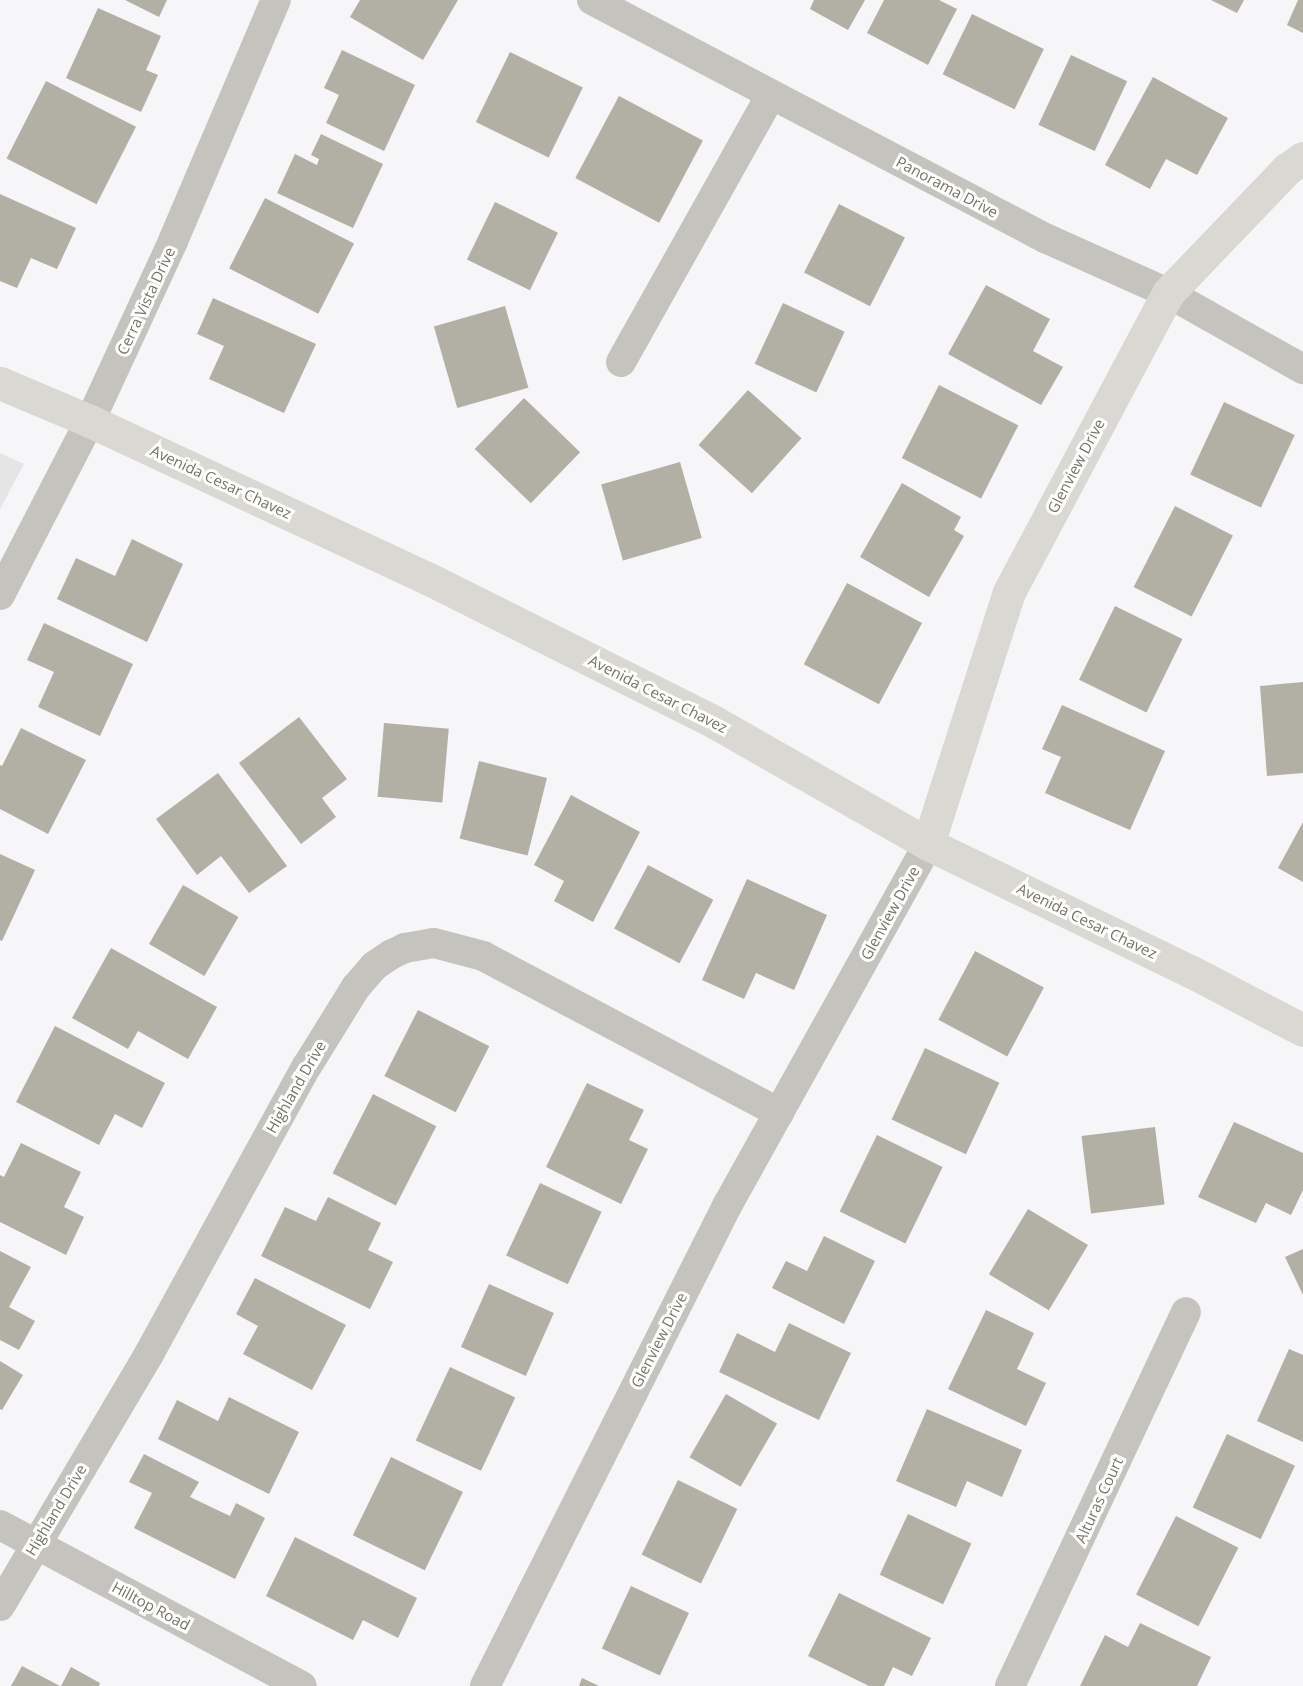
<!DOCTYPE html>
<html>
<head>
<meta charset="utf-8">
<style>
  body { margin:0 }
  #map { position:relative; width:1303px; height:1686px; overflow:hidden; background:#f6f5f7; font-family:"Open Sans",sans-serif }
  div>[style] { position:absolute }
  .built>* { inset:0; background:#e6e5e5 }
  .building>* { inset:0; background:#b2b0a5; transform-origin:0 0 }
  .street>* { height:30px; margin:-15px; padding:0 15px; transform-origin:15px; border-radius:15px; background:#c4c3bd }
  .secondary>* { height:33px; margin:-16.5px; padding:0 16.5px; transform-origin:16.5px; border-radius:16.5px; background:#d9d8d2 }
  span { translate:-50% -50%; white-space:nowrap; text-align:center; line-height:1.15; -webkit-text-stroke:6px #fff; paint-order:stroke }
  .street-label { font-size:15px; color:#777561 }
</style>
</head>
<body>
<div id="map">
  <div class="built">
    <div style="clip-path:polygon(0 453px,24px 464px,0 509px)"></div>
  </div>
  <div class="building">
    <div style="clip-path:polygon(125px 0,167px 0,159px 17px)"></div>
    <div style="clip-path:polygon(360px 0,458px 0,423px 60px,350px 17px)"></div>
    <div style="clip-path:polygon(814px 0,865px 0,848px 30px,810px 9px)"></div>
    <div style="clip-path:polygon(884px 0,939px 0,957px 9px,928px 65px,867px 33px)"></div>
    <div style="clip-path:polygon(1211px 0,1244px 0,1237px 13px)"></div>
    <div style="clip-path:polygon(1298px 0,1303px 0,1303px 33px,1287px 25px)"></div>
    <div style="clip-path:polygon(98px 8px,161px 36px,146px 70px,158px 75px,141px 112px,66px 78px)"></div>
    <div style="left:972px;top:14px;width:80px;height:67px;rotate:26deg"></div>
    <div style="clip-path:polygon(342px 50px,415px 85px,384px 151px,326px 123px,339px 95px,324px 88px)"></div>
    <div style="left:510px;top:52px;width:81px;height:78px;rotate:26deg"></div>
    <div style="left:1071px;top:55px;width:62px;height:77px;rotate:25deg"></div>
    <div style="clip-path:polygon(1153px 77px,1228px 118px,1197px 175px,1166px 159px,1150px 189px,1105px 165px)"></div>
    <div style="left:46px;top:81px;width:101px;height:87px;rotate:27deg"></div>
    <div style="left:619px;top:96px;width:95px;height:93px;rotate:28deg"></div>
    <div style="clip-path:polygon(321px 134px,383px 164px,353px 228px,277px 193px,295px 154px,317px 165px,319px 159px,311px 155px)"></div>
    <div style="clip-path:polygon(0 194px,76px 228px,57px 269px,31px 258px,17px 288px,0 281px)"></div>
    <div style="left:265px;top:198px;width:100px;height:79px;rotate:27deg"></div>
    <div style="left:495px;top:202px;width:70px;height:64px;rotate:26deg"></div>
    <div style="left:839px;top:204px;width:74px;height:77px;rotate:27deg"></div>
    <div style="clip-path:polygon(986px 285px,1050px 319px,1033px 351px,1063px 367px,1041px 405px,948px 354px)"></div>
    <div style="clip-path:polygon(213px 298px,316px 344px,284px 413px,209px 379px,224px 346px,197px 334px)"></div>
    <div style="left:783px;top:303px;width:68px;height:67px;rotate:25deg"></div>
    <div style="left:505px;top:306px;width:85px;height:74px;rotate:74deg"></div>
    <div style="left:939px;top:385px;width:89px;height:82px;rotate:27deg"></div>
    <div style="left:748px;top:390px;width:72px;height:74px;rotate:42deg"></div>
    <div style="left:524px;top:398px;width:78px;height:71px;rotate:44deg"></div>
    <div style="left:1224px;top:402px;width:78px;height:80px;rotate:25deg"></div>
    <div style="left:680px;top:462px;width:79px;height:82px;rotate:74deg"></div>
    <div style="clip-path:polygon(902px 483px,961px 517px,954px 530px,964px 536px,929px 597px,860px 557px)"></div>
    <div style="left:1175px;top:506px;width:65px;height:91px;rotate:27deg"></div>
    <div style="clip-path:polygon(132px 539px,183px 564px,147px 642px,57px 599px,76px 558px,115px 576px)"></div>
    <div style="left:847px;top:583px;width:85px;height:92px;rotate:28deg"></div>
    <div style="left:1115px;top:606px;width:75px;height:82px;rotate:26deg"></div>
    <div style="clip-path:polygon(44px 623px,133px 664px,100px 736px,38px 707px,54px 672px,27px 660px)"></div>
    <div style="clip-path:polygon(1303px 682px,1303px 773px,1267px 776px,1260px 686px)"></div>
    <div style="clip-path:polygon(1062px 705px,1165px 751px,1130px 830px,1045px 793px,1061px 757px,1042px 749px)"></div>
    <div style="clip-path:polygon(299px 717px,347px 779px,322px 798px,336px 817px,301px 844px,239px 763px)"></div>
    <div style="left:384px;top:723px;width:65px;height:74px;rotate:5deg"></div>
    <div style="clip-path:polygon(21px 728px,86px 760px,48px 834px,0 809px,0 765px,2px 766px)"></div>
    <div style="left:479px;top:761px;width:70px;height:80px;rotate:14deg"></div>
    <div style="clip-path:polygon(218px 773px,287px 866px,249px 893px,221px 856px,197px 875px,156px 819px)"></div>
    <div style="clip-path:polygon(571px 795px,640px 832px,593px 922px,554px 901px,564px 881px,534px 865px)"></div>
    <div style="clip-path:polygon(1303px 822px,1303px 882px,1278px 868px)"></div>
    <div style="clip-path:polygon(0 854px,35px 870px,2px 941px,0 940px)"></div>
    <div style="left:648px;top:865px;width:74px;height:72px;rotate:28deg"></div>
    <div style="clip-path:polygon(747px 879px,827px 915px,794px 990px,756px 973px,744px 999px,702px 980px)"></div>
    <div style="left:183px;top:885px;width:64px;height:68px;rotate:30deg"></div>
    <div style="clip-path:polygon(111px 948px,217px 1007px,188px 1059px,138px 1031px,128px 1049px,72px 1018px)"></div>
    <div style="left:975px;top:951px;width:78px;height:78px;rotate:28deg"></div>
    <div style="left:418px;top:1010px;width:80px;height:74px;rotate:27deg"></div>
    <div style="clip-path:polygon(55px 1026px,165px 1083px,142px 1128px,115px 1114px,99px 1145px,16px 1102px)"></div>
    <div style="left:925px;top:1048px;width:82px;height:79px;rotate:25deg"></div>
    <div style="clip-path:polygon(587px 1083px,644px 1110px,629px 1140px,648px 1149px,621px 1204px,546px 1167px)"></div>
    <div style="left:373px;top:1094px;width:71px;height:89px;rotate:27deg"></div>
    <div style="clip-path:polygon(1234px 1122px,1303px 1153px,1303px 1190px,1291px 1215px,1266px 1203px,1256px 1223px,1198px 1197px)"></div>
    <div style="left:1155px;top:1127px;width:78px;height:74px;rotate:83deg"></div>
    <div style="left:877px;top:1135px;width:73px;height:85px;rotate:26deg"></div>
    <div style="clip-path:polygon(21px 1143px,81px 1172px,64px 1207px,84px 1217px,66px 1255px,0 1222px,0 1175px,4px 1177px)"></div>
    <div style="left:540px;top:1183px;width:68px;height:80px;rotate:25deg"></div>
    <div style="clip-path:polygon(328px 1197px,381px 1223px,368px 1250px,393px 1262px,370px 1309px,261px 1256px,285px 1207px,316px 1221px)"></div>
    <div style="left:1028px;top:1209px;width:70px;height:76px;rotate:31deg"></div>
    <div style="clip-path:polygon(824px 1236px,875px 1261px,844px 1324px,772px 1288px,786px 1261px,807px 1271px)"></div>
    <div style="clip-path:polygon(1303px 1249px,1303px 1295px,1285px 1257px)"></div>
    <div style="clip-path:polygon(0 1251px,31px 1267px,9px 1307px,35px 1321px,19px 1350px,0 1340px)"></div>
    <div style="clip-path:polygon(255px 1278px,346px 1325px,312px 1390px,243px 1354px,258px 1326px,236px 1314px)"></div>
    <div style="left:489px;top:1284px;width:71px;height:69px;rotate:24deg"></div>
    <div style="clip-path:polygon(986px 1310px,1034px 1333px,1017px 1369px,1046px 1383px,1026px 1426px,948px 1389px)"></div>
    <div style="clip-path:polygon(789px 1323px,851px 1353px,819px 1420px,719px 1372px,737px 1333px,775px 1352px)"></div>
    <div style="clip-path:polygon(1289px 1349px,1303px 1355px,1303px 1442px,1257px 1421px)"></div>
    <div style="clip-path:polygon(0 1361px,23px 1375px,2px 1410px,0 1409px)"></div>
    <div style="left:450px;top:1367px;width:72px;height:81px;rotate:25deg"></div>
    <div style="left:726px;top:1394px;width:59px;height:73px;rotate:30deg"></div>
    <div style="clip-path:polygon(229px 1397px,299px 1432px,269px 1494px,158px 1439px,177px 1400px,218px 1421px)"></div>
    <div style="clip-path:polygon(927px 1409px,1022px 1450px,1002px 1497px,967px 1481px,956px 1507px,896px 1481px)"></div>
    <div style="left:1227px;top:1434px;width:75px;height:81px;rotate:25deg"></div>
    <div style="clip-path:polygon(144px 1454px,199px 1482px,190px 1497px,230px 1516px,236px 1503px,265px 1518px,235px 1579px,134px 1528px,152px 1493px,129px 1482px)"></div>
    <div style="left:391px;top:1457px;width:80px;height:87px;rotate:26deg"></div>
    <div style="left:678px;top:1480px;width:66px;height:83px;rotate:26deg"></div>
    <div style="left:908px;top:1514px;width:70px;height:67px;rotate:25deg"></div>
    <div style="left:1176px;top:1516px;width:70px;height:88px;rotate:27deg"></div>
    <div style="clip-path:polygon(295px 1537px,417px 1598px,398px 1638px,363px 1620px,353px 1640px,266px 1596px)"></div>
    <div style="left:631px;top:1586px;width:64px;height:69px;rotate:25deg"></div>
    <div style="clip-path:polygon(839px 1593px,931px 1638px,912px 1676px,893px 1667px,884px 1686px,869px 1686px,808px 1656px)"></div>
    <div style="clip-path:polygon(1140px 1623px,1211px 1657px,1197px 1686px,1080px 1686px,1105px 1635px,1128px 1647px)"></div>
    <div style="clip-path:polygon(22px 1666px,60px 1686px,11px 1686px)"></div>
    <div style="clip-path:polygon(71px 1667px,100px 1683px,99px 1686px,61px 1686px)"></div>
    <div style="clip-path:polygon(582px 1678px,599px 1686px,579px 1686px)"></div>
  </div>
  <div class="street">
    <div style="left:592px;top:0;width:512px;rotate:27.72deg"></div>
    <div style="left:1045px;top:238px;width:135px;rotate:24.1deg"></div>
    <div style="left:1168px;top:293px;width:155px;rotate:29.4deg"></div>
    <div style="left:621px;top:362px;width:306px;rotate:-60.7deg"></div>
    <div style="left:0;top:595px;width:196px;rotate:-62.7deg"></div>
    <div style="left:90px;top:421px;width:198px;rotate:-65.2deg"></div>
    <div style="left:173px;top:241px;width:262px;rotate:-66.9deg"></div>
    <div style="left:0;top:1525px;width:342px;rotate:28.1deg"></div>
    <div style="left:0;top:1606px;width:293px;rotate:-59.4deg"></div>
    <div style="left:149px;top:1354px;width:328px;rotate:-61.3deg"></div>
    <div style="left:307px;top:1066px;width:93px;rotate:-58.2deg"></div>
    <div style="left:356px;top:987px;width:28px;rotate:-49deg"></div>
    <div style="left:374px;top:966px;width:22px;rotate:-34deg"></div>
    <div style="left:392px;top:954px;width:14px;rotate:-25deg"></div>
    <div style="left:405px;top:948px;width:29px;rotate:-10deg"></div>
    <div style="left:434px;top:943px;width:51px;rotate:14.9deg"></div>
    <div style="left:483px;top:956px;width:335px;rotate:27.9deg"></div>
    <div style="left:485px;top:1686px;width:540px;rotate:-63.25deg"></div>
    <div style="left:728px;top:1204px;width:412px;rotate:-60.9deg"></div>
    <div style="left:1010px;top:1686px;width:413px;rotate:-64.8deg"></div>
  </div>
  <div class="secondary">
    <div style="left:0;top:383px;width:98px;rotate:22.9deg"></div>
    <div style="left:90px;top:421px;width:383px;rotate:25deg"></div>
    <div style="left:437px;top:583px;width:312px;rotate:26.6deg"></div>
    <div style="left:716px;top:723px;width:244px;rotate:29.7deg"></div>
    <div style="left:928px;top:844px;width:293px;rotate:25.9deg"></div>
    <div style="left:1192px;top:972px;width:125px;rotate:27.6deg"></div>
    <div style="left:928px;top:844px;width:265px;rotate:-72.2deg"></div>
    <div style="left:1009px;top:592px;width:339px;rotate:-62deg"></div>
    <div style="left:1168px;top:293px;width:172px;rotate:-46.2deg"></div>
    <div style="left:1287px;top:169px;width:19px;rotate:-35deg"></div>
  </div>
  <div class="street-label">
    <span style="left:947px;top:187px;rotate:28deg">Panorama Drive</span>
    <span style="left:146px;top:301px;rotate:-65deg">Cerra Vista Drive</span>
    <span style="left:1076px;top:466px;rotate:-62deg">Glenview Drive</span>
    <span style="left:221px;top:482px;rotate:25deg">Avenida Cesar Chavez</span>
    <span style="left:658px;top:694px;rotate:27deg">Avenida Cesar Chavez</span>
    <span style="left:890px;top:913px;rotate:-61deg">Glenview Drive</span>
    <span style="left:1087px;top:921px;rotate:26deg">Avenida Cesar Chavez</span>
    <span style="left:296px;top:1087px;rotate:-60deg">Highland Drive</span>
    <span style="left:659px;top:1340px;rotate:-63deg">Glenview Drive</span>
    <span style="left:1099px;top:1500px;rotate:-65deg">Alturas Court</span>
    <span style="left:56px;top:1510px;rotate:-59deg">Highland Drive</span>
    <span style="left:151px;top:1606px;rotate:28deg">Hilltop Road</span>
  </div>
</div>
</body>
</html>
